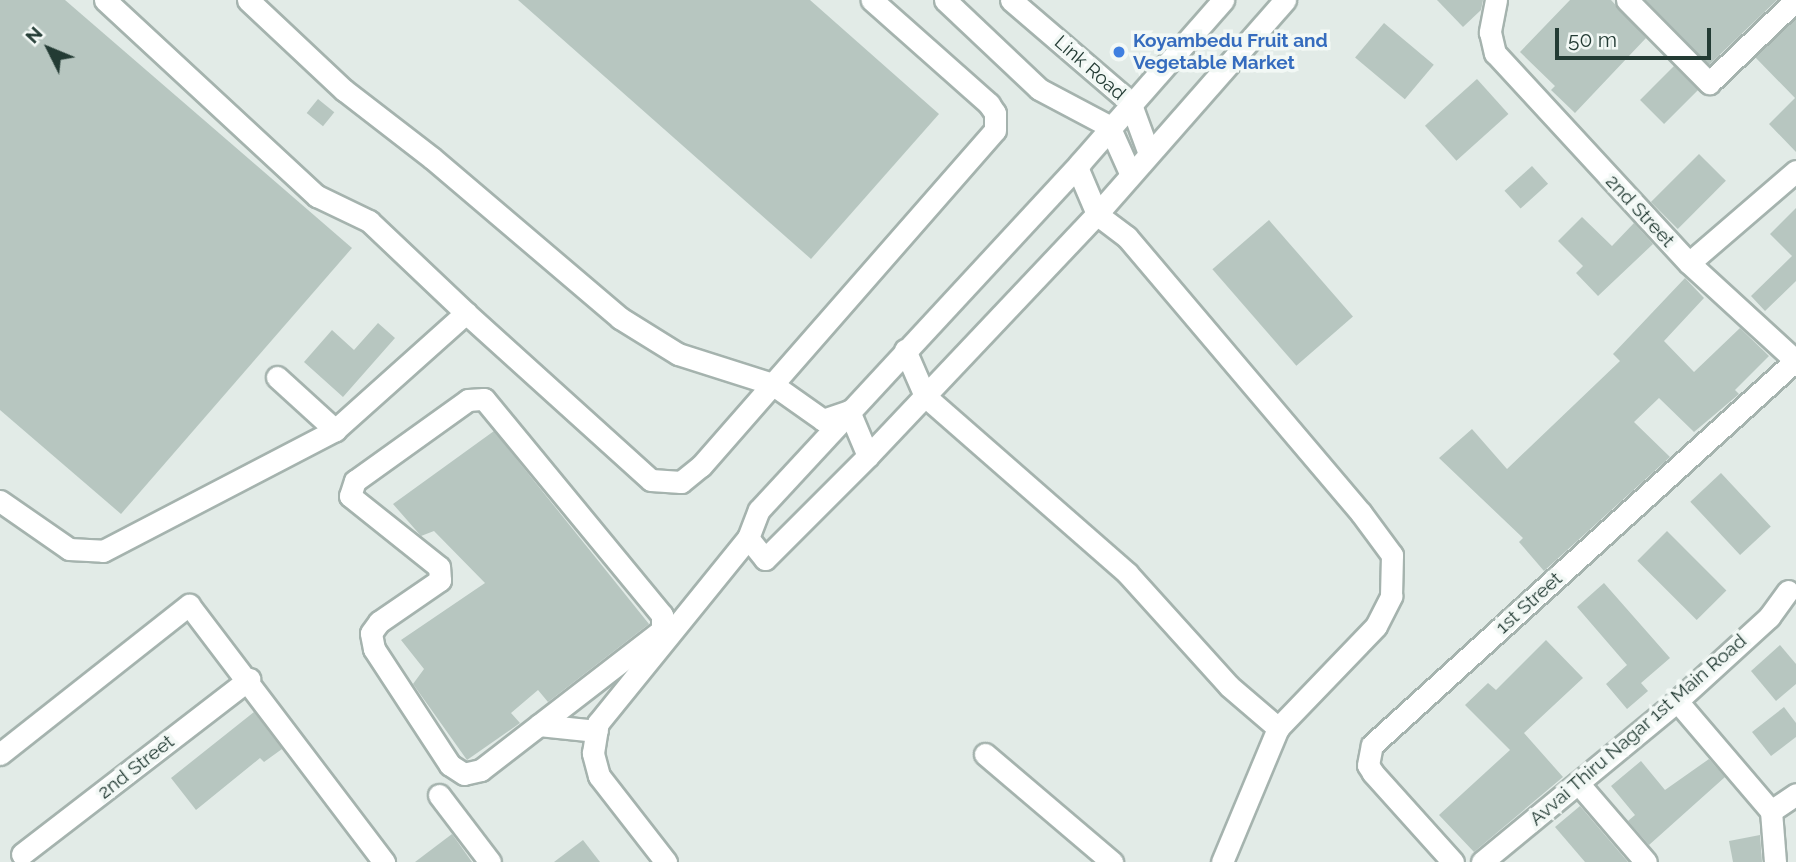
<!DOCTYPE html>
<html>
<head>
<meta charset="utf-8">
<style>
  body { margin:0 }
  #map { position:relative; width:1796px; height:862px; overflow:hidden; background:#e2ebe7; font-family:Raleway,sans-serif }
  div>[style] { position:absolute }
  .building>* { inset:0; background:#b7c6c0; transform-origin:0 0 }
  .roads { filter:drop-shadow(2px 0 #a5b3ae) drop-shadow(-2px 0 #a5b3ae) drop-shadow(0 2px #a5b3ae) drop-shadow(0 -2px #a5b3ae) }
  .minor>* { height:21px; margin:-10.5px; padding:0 10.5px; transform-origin:10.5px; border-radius:10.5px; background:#fff }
  .dots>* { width:19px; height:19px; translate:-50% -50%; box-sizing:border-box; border:4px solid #f2f8f5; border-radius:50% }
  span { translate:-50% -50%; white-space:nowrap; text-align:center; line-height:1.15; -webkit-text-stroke:7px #f2f8f5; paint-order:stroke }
  .shop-label { font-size:19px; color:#366cbe; font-weight:700 }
  .left { translate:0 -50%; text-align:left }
  .street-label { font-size:19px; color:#233b34 }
  .north { position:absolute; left:14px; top:14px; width:70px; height:70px; -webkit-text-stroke:5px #f2f8f5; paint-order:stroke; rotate:313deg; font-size:19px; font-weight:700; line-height:28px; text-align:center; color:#233b34 }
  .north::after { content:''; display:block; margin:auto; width:24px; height:32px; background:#233b34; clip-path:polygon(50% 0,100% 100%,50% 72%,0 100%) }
  .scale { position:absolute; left:1555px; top:28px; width:156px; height:32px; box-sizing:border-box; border:4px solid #233b34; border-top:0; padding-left:9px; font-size:21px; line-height:24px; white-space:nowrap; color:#233b34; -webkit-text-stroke:5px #f2f8f5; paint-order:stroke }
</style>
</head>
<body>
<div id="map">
  <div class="building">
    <div style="clip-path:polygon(0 0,65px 0,352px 248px,121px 514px,0 410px)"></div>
    <div style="clip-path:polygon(518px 0,810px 0,939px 114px,811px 259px)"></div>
    <div style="clip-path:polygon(1437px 0,1483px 0,1481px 10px,1463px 27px)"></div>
    <div style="clip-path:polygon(1570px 0,1611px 0,1646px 38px,1575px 113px,1551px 90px,1555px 86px,1520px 52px)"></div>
    <div style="clip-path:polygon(1645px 0,1777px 0,1709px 65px)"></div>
    <div style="clip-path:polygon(1796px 18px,1796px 152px,1769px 124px,1795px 98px,1755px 57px)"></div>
    <div style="left:1384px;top:23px;width:65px;height:45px;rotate:40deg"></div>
    <div style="left:1674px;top:66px;width:34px;height:48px;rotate:45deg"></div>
    <div style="left:1477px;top:79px;width:47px;height:70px;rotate:48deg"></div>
    <div style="left:318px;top:99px;width:21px;height:18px;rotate:39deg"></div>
    <div style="left:1699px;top:154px;width:38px;height:68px;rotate:45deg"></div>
    <div style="left:1532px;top:166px;width:24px;height:37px;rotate:48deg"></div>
    <div style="clip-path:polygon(1796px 208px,1796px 281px,1765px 311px,1751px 296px,1792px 256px,1770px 234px)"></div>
    <div style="clip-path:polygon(1582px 217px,1612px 246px,1634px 223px,1653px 244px,1598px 296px,1576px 273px,1583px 266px,1558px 241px)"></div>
    <div style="left:1269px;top:220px;width:128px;height:75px;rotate:49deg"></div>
    <div style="clip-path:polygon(1685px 278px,1704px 298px,1664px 341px,1694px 372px,1740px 328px,1769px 356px,1735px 390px,1739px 394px,1694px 432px,1659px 398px,1634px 422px,1670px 457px,1544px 571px,1519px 542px,1523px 538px,1439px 458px,1472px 429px,1507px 469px,1620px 361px,1613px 354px)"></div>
    <div style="clip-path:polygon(378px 323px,395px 338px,343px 397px,304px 362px,332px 330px,354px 350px)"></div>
    <div style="clip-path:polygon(494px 431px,649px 624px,548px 702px,538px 690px,511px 713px,520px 723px,467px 760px,413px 684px,424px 669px,401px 640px,485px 583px,434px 531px,421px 536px,393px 504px)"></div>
    <div style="left:1721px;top:473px;width:73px;height:42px;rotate:47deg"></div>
    <div style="left:1667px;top:531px;width:84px;height:42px;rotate:45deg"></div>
    <div style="clip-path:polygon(1604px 583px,1670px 658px,1641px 683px,1648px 691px,1627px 709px,1606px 684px,1627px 665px,1577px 607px)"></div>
    <div style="clip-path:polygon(1546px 640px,1583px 678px,1524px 733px,1563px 777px,1474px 852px,1439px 815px,1510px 750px,1465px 705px,1488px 683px,1496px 690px)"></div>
    <div style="clip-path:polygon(1780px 645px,1796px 664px,1796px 684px,1776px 701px,1751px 671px)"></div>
    <div style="clip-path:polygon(1784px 707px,1796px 723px,1796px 737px,1771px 756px,1752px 732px)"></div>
    <div style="clip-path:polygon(254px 712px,282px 749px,264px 762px,260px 758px,196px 810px,171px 778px)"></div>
    <div style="clip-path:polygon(1709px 759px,1725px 777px,1649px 845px,1628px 821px,1635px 815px,1611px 786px,1641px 761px,1665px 790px)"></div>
    <div style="clip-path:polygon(1580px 806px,1628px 862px,1585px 862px,1555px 827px)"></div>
    <div style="clip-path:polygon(452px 834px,472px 862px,415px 862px)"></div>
    <div style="clip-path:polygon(1760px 835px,1762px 862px,1733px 862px,1729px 841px)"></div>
    <div style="clip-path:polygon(583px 840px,600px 862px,554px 862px)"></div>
  </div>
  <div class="roads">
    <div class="minor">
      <div style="left:105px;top:0;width:289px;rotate:42.8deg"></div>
      <div style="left:317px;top:196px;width:58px;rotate:25.7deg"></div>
      <div style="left:369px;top:221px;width:134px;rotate:43.5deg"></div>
      <div style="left:248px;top:0;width:132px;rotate:43.2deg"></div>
      <div style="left:344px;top:90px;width:111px;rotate:37.7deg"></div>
      <div style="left:432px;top:158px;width:247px;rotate:40.4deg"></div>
      <div style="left:620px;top:318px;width:68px;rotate:31.8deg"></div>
      <div style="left:678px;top:354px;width:99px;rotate:17.7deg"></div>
      <div style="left:772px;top:384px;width:62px;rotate:35.2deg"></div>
      <div style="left:823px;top:420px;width:28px;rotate:-19deg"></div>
      <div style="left:849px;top:411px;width:49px;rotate:67.1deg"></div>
      <div style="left:945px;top:0;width:129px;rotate:43.4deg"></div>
      <div style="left:1039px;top:89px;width:79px;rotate:27.9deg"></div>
      <div style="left:1109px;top:126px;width:51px;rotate:65.9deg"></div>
      <div style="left:1011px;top:0;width:157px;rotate:40.6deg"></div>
      <div style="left:1130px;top:102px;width:52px;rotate:69.8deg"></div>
      <div style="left:1496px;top:0;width:33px;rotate:101deg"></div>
      <div style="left:1490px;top:32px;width:22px;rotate:77deg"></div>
      <div style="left:1495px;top:53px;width:286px;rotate:47.3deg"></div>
      <div style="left:1689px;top:263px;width:144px;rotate:42.5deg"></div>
      <div style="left:1627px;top:0;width:117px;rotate:45.3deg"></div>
      <div style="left:1709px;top:83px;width:120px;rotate:-43.7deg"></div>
      <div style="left:1689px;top:263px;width:141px;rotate:-40.7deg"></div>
      <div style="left:905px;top:350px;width:50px;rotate:66.5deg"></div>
      <div style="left:925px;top:396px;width:269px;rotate:41.2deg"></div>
      <div style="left:1127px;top:573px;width:152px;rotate:47.9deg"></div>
      <div style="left:1229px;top:686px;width:65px;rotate:40.6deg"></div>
      <div style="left:1278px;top:728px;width:141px;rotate:-46.1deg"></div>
      <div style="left:1376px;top:626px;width:34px;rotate:-63deg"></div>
      <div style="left:1391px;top:596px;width:41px;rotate:-88.6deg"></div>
      <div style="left:1392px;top:555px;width:52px;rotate:-126.4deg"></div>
      <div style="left:1361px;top:513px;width:362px;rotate:-130.3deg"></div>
      <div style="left:1127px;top:237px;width:38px;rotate:-143deg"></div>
      <div style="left:1097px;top:214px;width:51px;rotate:-113.1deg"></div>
      <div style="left:277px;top:377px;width:79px;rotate:42.4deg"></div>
      <div style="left:484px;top:399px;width:280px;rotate:50.5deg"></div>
      <div style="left:662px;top:615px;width:15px;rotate:90deg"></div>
      <div style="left:662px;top:630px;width:229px;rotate:142.3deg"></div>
      <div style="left:481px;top:770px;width:17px;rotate:167deg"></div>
      <div style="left:464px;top:774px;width:17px;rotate:-147deg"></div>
      <div style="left:450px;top:765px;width:139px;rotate:-123.2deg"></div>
      <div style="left:374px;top:649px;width:16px;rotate:-101deg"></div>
      <div style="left:371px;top:633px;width:14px;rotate:-54deg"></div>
      <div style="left:379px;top:622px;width:74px;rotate:-34.5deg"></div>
      <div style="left:440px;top:580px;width:13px;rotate:-94deg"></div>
      <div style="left:439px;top:567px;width:114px;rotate:-141.4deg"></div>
      <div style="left:350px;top:496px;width:16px;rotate:-72deg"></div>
      <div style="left:355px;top:481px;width:139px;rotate:-35.6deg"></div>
      <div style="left:468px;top:400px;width:16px;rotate:-4deg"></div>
      <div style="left:0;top:501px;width:84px;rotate:34.8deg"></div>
      <div style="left:69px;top:549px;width:34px;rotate:3deg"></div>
      <div style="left:103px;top:551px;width:262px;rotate:-27.5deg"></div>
      <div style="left:335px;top:430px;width:176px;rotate:-41.8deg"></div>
      <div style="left:466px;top:313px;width:249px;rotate:42.1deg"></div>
      <div style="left:651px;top:480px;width:30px;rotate:4deg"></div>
      <div style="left:681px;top:482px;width:26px;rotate:-39deg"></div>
      <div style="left:701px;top:466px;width:446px;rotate:-48.8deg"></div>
      <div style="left:995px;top:130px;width:17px;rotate:-90deg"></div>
      <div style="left:995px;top:113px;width:11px;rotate:-124deg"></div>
      <div style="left:989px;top:104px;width:157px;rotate:-138.4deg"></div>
      <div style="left:748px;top:538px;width:27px;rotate:51deg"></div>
      <div style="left:765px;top:559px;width:146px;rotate:-45deg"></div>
      <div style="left:868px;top:456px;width:333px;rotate:-46.6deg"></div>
      <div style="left:1097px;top:214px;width:285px;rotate:-48.7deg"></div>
      <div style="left:1677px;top:701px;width:145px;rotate:49.5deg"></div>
      <div style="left:1771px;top:811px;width:51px;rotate:85.5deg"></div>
      <div style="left:539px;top:725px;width:58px;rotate:5.9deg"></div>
      <div style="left:0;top:754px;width:241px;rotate:-38.3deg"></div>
      <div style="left:189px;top:605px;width:323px;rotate:52.8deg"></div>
      <div style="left:985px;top:754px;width:167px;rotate:40.4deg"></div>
      <div style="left:1578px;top:783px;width:104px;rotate:49.3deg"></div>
      <div style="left:439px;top:795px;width:84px;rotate:52.7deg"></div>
      <div style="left:1771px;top:811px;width:30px;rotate:-34deg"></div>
      <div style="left:22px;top:854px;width:287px;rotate:-37.6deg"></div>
      <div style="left:666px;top:862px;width:109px;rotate:-127.9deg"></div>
      <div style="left:599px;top:776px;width:24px;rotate:-105deg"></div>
      <div style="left:593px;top:753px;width:30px;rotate:-81deg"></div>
      <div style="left:598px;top:723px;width:238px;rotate:-51deg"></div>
      <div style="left:748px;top:538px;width:30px;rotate:-69deg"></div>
      <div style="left:759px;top:510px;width:473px;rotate:-47.2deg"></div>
      <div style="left:1080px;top:163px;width:217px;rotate:-48.7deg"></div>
      <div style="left:1222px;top:862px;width:145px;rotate:-67.3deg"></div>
      <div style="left:1453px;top:862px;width:120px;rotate:-132deg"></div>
      <div style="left:1373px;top:773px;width:9px;rotate:-122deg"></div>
      <div style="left:1368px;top:765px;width:20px;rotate:-79deg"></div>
      <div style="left:1372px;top:745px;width:573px;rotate:-42.24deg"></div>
      <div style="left:1482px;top:862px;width:253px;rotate:-39.5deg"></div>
      <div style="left:1677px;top:701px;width:125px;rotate:-42.4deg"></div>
      <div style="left:1769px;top:617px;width:32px;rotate:-54deg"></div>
    </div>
  </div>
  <div class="dots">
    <div style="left:1119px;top:52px;background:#3f7fe0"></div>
  </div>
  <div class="shop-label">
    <span class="left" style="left:1133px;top:52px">Koyambedu Fruit and<br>Vegetable Market</span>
  </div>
  <div class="street-label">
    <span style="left:1090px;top:68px;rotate:41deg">Link Road</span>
    <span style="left:1640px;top:211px;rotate:47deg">2nd Street</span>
    <span style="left:1529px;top:603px;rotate:-42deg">1st Street</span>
    <span style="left:1638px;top:730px;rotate:-41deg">Avvai Thiru Nagar 1st Main Road</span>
    <span style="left:136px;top:767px;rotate:-38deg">2nd Street</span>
  </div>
  <div class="north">N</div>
  <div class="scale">50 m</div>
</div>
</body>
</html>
